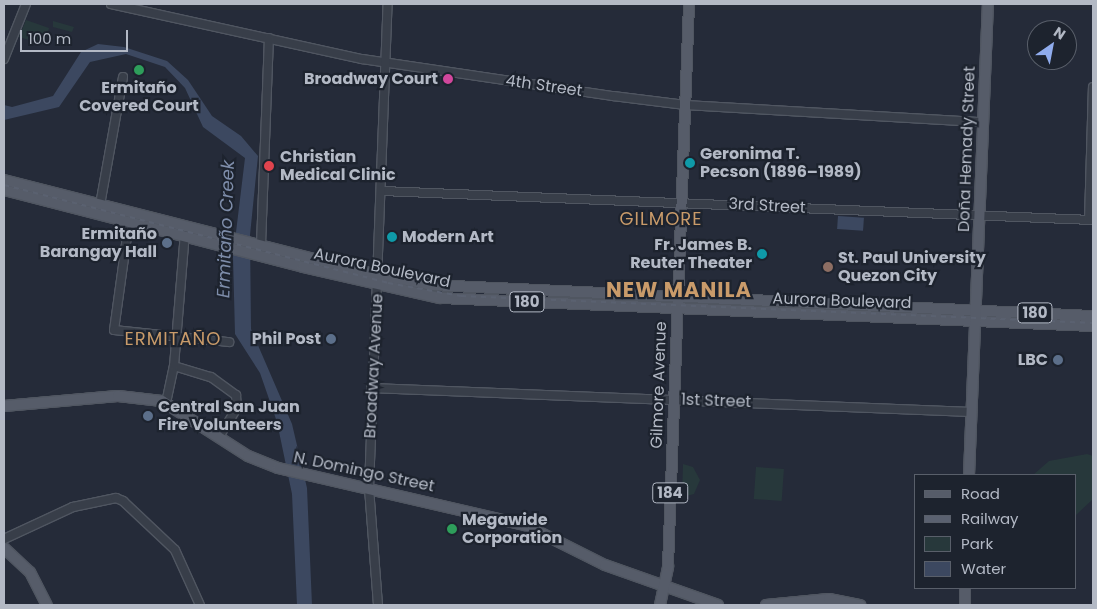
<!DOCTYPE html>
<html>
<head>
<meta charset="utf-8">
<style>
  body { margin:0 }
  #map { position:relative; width:1097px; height:609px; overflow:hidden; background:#252b39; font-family:Poppins,sans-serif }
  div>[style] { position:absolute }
  .green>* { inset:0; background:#27383b; transform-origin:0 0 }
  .water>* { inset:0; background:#3c4860; transform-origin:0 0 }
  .roads { filter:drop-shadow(1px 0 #505661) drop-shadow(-1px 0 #505661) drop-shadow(0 1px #505661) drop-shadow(0 -1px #505661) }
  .minor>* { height:8px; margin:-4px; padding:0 4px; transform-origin:4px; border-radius:4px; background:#383e49 }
  .major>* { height:10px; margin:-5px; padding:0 5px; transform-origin:5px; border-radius:5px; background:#565c69 }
  .rail>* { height:2px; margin-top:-1px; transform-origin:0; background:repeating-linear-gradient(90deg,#5a6170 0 5px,transparent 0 10px) }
  .dots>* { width:14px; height:14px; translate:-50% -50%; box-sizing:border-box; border:2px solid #1d232e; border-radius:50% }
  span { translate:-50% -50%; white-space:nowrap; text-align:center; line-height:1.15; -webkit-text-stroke:4.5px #1d232e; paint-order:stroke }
  .shield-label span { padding:1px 4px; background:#1d232e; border:1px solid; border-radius:4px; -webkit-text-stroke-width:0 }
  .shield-label { font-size:15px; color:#b3b9c5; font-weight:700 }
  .poi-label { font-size:16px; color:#b3b9c5; font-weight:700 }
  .right { translate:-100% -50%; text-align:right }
  .left { translate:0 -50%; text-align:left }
  .street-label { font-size:16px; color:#b3b9c5 }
  .neighbourhood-label { font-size:18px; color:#c99b6a; letter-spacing:1px }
  .water-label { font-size:18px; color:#7e8daa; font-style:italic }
  .district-label { font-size:21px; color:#c99b6a; font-weight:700; letter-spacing:1px }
  .frame { position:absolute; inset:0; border:5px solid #b3b9c5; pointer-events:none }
  .legend { position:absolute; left:914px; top:474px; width:162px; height:115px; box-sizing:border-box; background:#1d232e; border:1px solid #595f6a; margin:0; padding:6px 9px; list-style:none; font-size:15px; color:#b3b9c5 }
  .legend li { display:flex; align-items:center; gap:10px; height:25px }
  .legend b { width:25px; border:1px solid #595f6a }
  .north { position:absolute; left:1027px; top:20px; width:50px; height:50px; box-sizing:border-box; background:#1d232e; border:1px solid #595f6a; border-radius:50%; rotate:33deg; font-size:14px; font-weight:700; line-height:20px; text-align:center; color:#b3b9c5 }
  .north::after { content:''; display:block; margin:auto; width:18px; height:22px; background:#90aced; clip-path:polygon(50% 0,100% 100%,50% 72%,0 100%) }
  .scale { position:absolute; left:20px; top:30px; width:108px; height:22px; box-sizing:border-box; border:2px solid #b3b9c5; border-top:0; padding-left:6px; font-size:15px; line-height:18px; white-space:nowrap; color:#b3b9c5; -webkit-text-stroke:4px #1d232e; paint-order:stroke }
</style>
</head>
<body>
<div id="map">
  <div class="green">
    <div style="clip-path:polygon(26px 20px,49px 28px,45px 45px,19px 37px)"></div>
    <div style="clip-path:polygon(53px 21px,74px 27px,72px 32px,53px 27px)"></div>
    <div style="clip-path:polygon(1087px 454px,1093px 456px,1093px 499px,1076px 515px,1076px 475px,1033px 475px,1049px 461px)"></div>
    <div style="clip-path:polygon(683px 464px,693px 467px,700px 480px,694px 494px,682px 497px)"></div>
    <div style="left:756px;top:467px;width:28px;height:32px;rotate:4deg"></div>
  </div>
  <div class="water">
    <div style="clip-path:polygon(98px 44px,124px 47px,167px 61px,188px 80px,212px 116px,241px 136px,258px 156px,250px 235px,251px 329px,292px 424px,307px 488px,312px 605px,297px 605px,292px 494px,277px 422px,260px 373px,235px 334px,233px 257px,245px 158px,203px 127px,185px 88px,165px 67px,126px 54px,90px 62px,59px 107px,4px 120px,4px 105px,12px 107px,53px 96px,81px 52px)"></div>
    <div style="left:838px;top:216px;width:26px;height:13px;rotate:4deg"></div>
  </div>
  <div class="roads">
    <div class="minor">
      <div style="left:111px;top:4px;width:257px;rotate:12.4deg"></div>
      <div style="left:362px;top:59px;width:254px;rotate:8.4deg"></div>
      <div style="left:613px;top:96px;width:73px;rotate:7.1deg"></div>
      <div style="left:685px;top:105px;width:298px;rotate:3.3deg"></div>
      <div style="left:4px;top:59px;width:59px;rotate:-68.2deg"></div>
      <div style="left:382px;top:191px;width:712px;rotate:2.34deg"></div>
      <div style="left:100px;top:205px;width:130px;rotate:-79.8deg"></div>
      <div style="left:1089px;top:220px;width:133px;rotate:-88.3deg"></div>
      <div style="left:129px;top:222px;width:109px;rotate:97.9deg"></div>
      <div style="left:114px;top:330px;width:116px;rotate:6deg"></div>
      <div style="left:261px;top:245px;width:207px;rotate:-87.8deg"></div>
      <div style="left:174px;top:366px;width:39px;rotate:17deg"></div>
      <div style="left:211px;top:377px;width:31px;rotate:36deg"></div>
      <div style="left:236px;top:395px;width:13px;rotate:86deg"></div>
      <div style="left:237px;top:408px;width:34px;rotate:122deg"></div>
      <div style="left:371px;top:388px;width:601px;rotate:2.29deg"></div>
      <div style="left:166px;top:403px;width:38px;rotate:-78deg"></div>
      <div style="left:174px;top:366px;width:134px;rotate:-85.3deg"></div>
      <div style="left:4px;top:539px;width:76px;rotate:-24.9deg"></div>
      <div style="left:73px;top:507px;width:44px;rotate:-11.8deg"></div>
      <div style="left:116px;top:498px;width:8px;rotate:23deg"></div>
      <div style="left:123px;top:501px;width:71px;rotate:43.3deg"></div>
      <div style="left:175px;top:550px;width:60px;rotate:65.6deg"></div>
      <div style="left:378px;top:605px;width:117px;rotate:-94.4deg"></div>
      <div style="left:369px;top:488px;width:484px;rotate:-87.8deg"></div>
    </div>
    <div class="major">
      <div style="left:4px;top:180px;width:373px;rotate:14.3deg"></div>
      <div style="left:365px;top:272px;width:68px;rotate:11deg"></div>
      <div style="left:432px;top:285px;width:662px;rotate:2.69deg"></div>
      <div style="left:4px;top:190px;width:309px;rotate:14.4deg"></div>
      <div style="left:303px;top:267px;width:140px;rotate:12.8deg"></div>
      <div style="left:440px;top:298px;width:654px;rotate:2.46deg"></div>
      <div style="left:4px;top:406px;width:114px;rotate:-5deg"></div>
      <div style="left:118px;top:396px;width:44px;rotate:6.5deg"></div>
      <div style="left:162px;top:401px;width:102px;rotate:32.6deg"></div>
      <div style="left:248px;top:456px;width:32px;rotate:22deg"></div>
      <div style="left:278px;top:468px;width:253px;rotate:13deg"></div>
      <div style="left:525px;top:525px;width:89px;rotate:26.6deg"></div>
      <div style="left:605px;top:565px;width:120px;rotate:19.5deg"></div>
      <div style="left:969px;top:475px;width:471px;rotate:-87.7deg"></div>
      <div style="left:4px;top:548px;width:35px;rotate:43deg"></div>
      <div style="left:30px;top:572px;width:37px;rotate:63deg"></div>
      <div style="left:660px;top:605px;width:40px;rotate:-78deg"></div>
      <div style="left:668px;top:566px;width:562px;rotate:-87.86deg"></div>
      <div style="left:766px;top:605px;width:63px;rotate:-5.4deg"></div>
      <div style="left:829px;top:599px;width:32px;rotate:11deg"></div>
      <div style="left:965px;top:605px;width:17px;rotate:-90deg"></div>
    </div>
  </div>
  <div class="rail">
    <div style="left:4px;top:185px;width:396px;rotate:14.3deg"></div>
    <div style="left:388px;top:283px;width:74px;rotate:10.1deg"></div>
    <div style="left:461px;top:296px;width:633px;rotate:2.45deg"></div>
  </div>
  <div class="dots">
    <div style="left:139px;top:70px;background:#2e9e5b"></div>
    <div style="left:448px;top:79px;background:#d1479c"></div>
    <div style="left:690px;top:163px;background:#0f9aa8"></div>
    <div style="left:269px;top:166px;background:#e0444e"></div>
    <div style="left:392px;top:237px;background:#0f9aa8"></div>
    <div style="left:167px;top:243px;background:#5c6f8a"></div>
    <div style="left:762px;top:254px;background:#0f9aa8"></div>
    <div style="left:828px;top:267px;background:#8d6e63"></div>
    <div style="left:331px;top:339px;background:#5c6f8a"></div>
    <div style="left:1058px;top:360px;background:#5c6f8a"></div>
    <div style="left:148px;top:416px;background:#5c6f8a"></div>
    <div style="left:452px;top:529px;background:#2e9e5b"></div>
  </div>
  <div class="shield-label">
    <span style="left:527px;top:302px">180</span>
    <span style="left:1035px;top:313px">180</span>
    <span style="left:670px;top:493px">184</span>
  </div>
  <div class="poi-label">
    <span class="right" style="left:438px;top:79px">Broadway Court</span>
    <span style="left:139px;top:97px">Ermitaño<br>Covered Court</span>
    <span class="left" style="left:700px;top:163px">Geronima T.<br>Pecson (1896–1989)</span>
    <span class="left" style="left:280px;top:166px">Christian<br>Medical Clinic</span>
    <span class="right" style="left:157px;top:243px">Ermitaño<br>Barangay Hall</span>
    <span class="left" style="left:402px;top:237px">Modern Art</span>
    <span class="right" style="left:752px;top:254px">Fr. James B.<br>Reuter Theater</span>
    <span class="left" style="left:838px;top:267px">St. Paul University<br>Quezon City</span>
    <span class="right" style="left:321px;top:339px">Phil Post</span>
    <span class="right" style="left:1048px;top:360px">LBC</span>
    <span class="left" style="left:158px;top:416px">Central San Juan<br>Fire Volunteers</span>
    <span class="left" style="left:462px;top:529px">Megawide<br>Corporation</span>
  </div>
  <div class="street-label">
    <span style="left:544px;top:86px;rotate:8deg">4th Street</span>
    <span style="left:967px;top:149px;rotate:-88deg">Doña Hemady Street</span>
    <span style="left:767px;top:206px;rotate:3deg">3rd Street</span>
    <span style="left:382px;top:268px;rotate:12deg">Aurora Boulevard</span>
    <span style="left:842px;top:301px;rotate:2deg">Aurora Boulevard</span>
    <span style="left:374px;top:366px;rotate:-87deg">Broadway Avenue</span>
    <span style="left:659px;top:385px;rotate:-88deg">Gilmore Avenue</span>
    <span style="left:716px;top:401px;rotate:2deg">1st Street</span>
    <span style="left:364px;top:472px;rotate:12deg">N. Domingo Street</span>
  </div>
  <div class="neighbourhood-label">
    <span style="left:661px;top:219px">GILMORE</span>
    <span style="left:173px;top:339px">ERMITAÑO</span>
  </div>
  <div class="water-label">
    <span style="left:226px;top:229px;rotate:-88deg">Ermitaño Creek</span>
  </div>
  <div class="district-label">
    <span style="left:679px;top:290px">NEW MANILA</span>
  </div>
  <div class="frame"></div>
  <ul class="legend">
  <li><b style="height:6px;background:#565c69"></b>Road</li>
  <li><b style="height:6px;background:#5a6170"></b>Railway</li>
  <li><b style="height:14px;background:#27383b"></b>Park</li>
  <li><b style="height:14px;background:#3c4860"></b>Water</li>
  </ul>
  <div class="north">N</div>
  <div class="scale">100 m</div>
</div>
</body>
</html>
